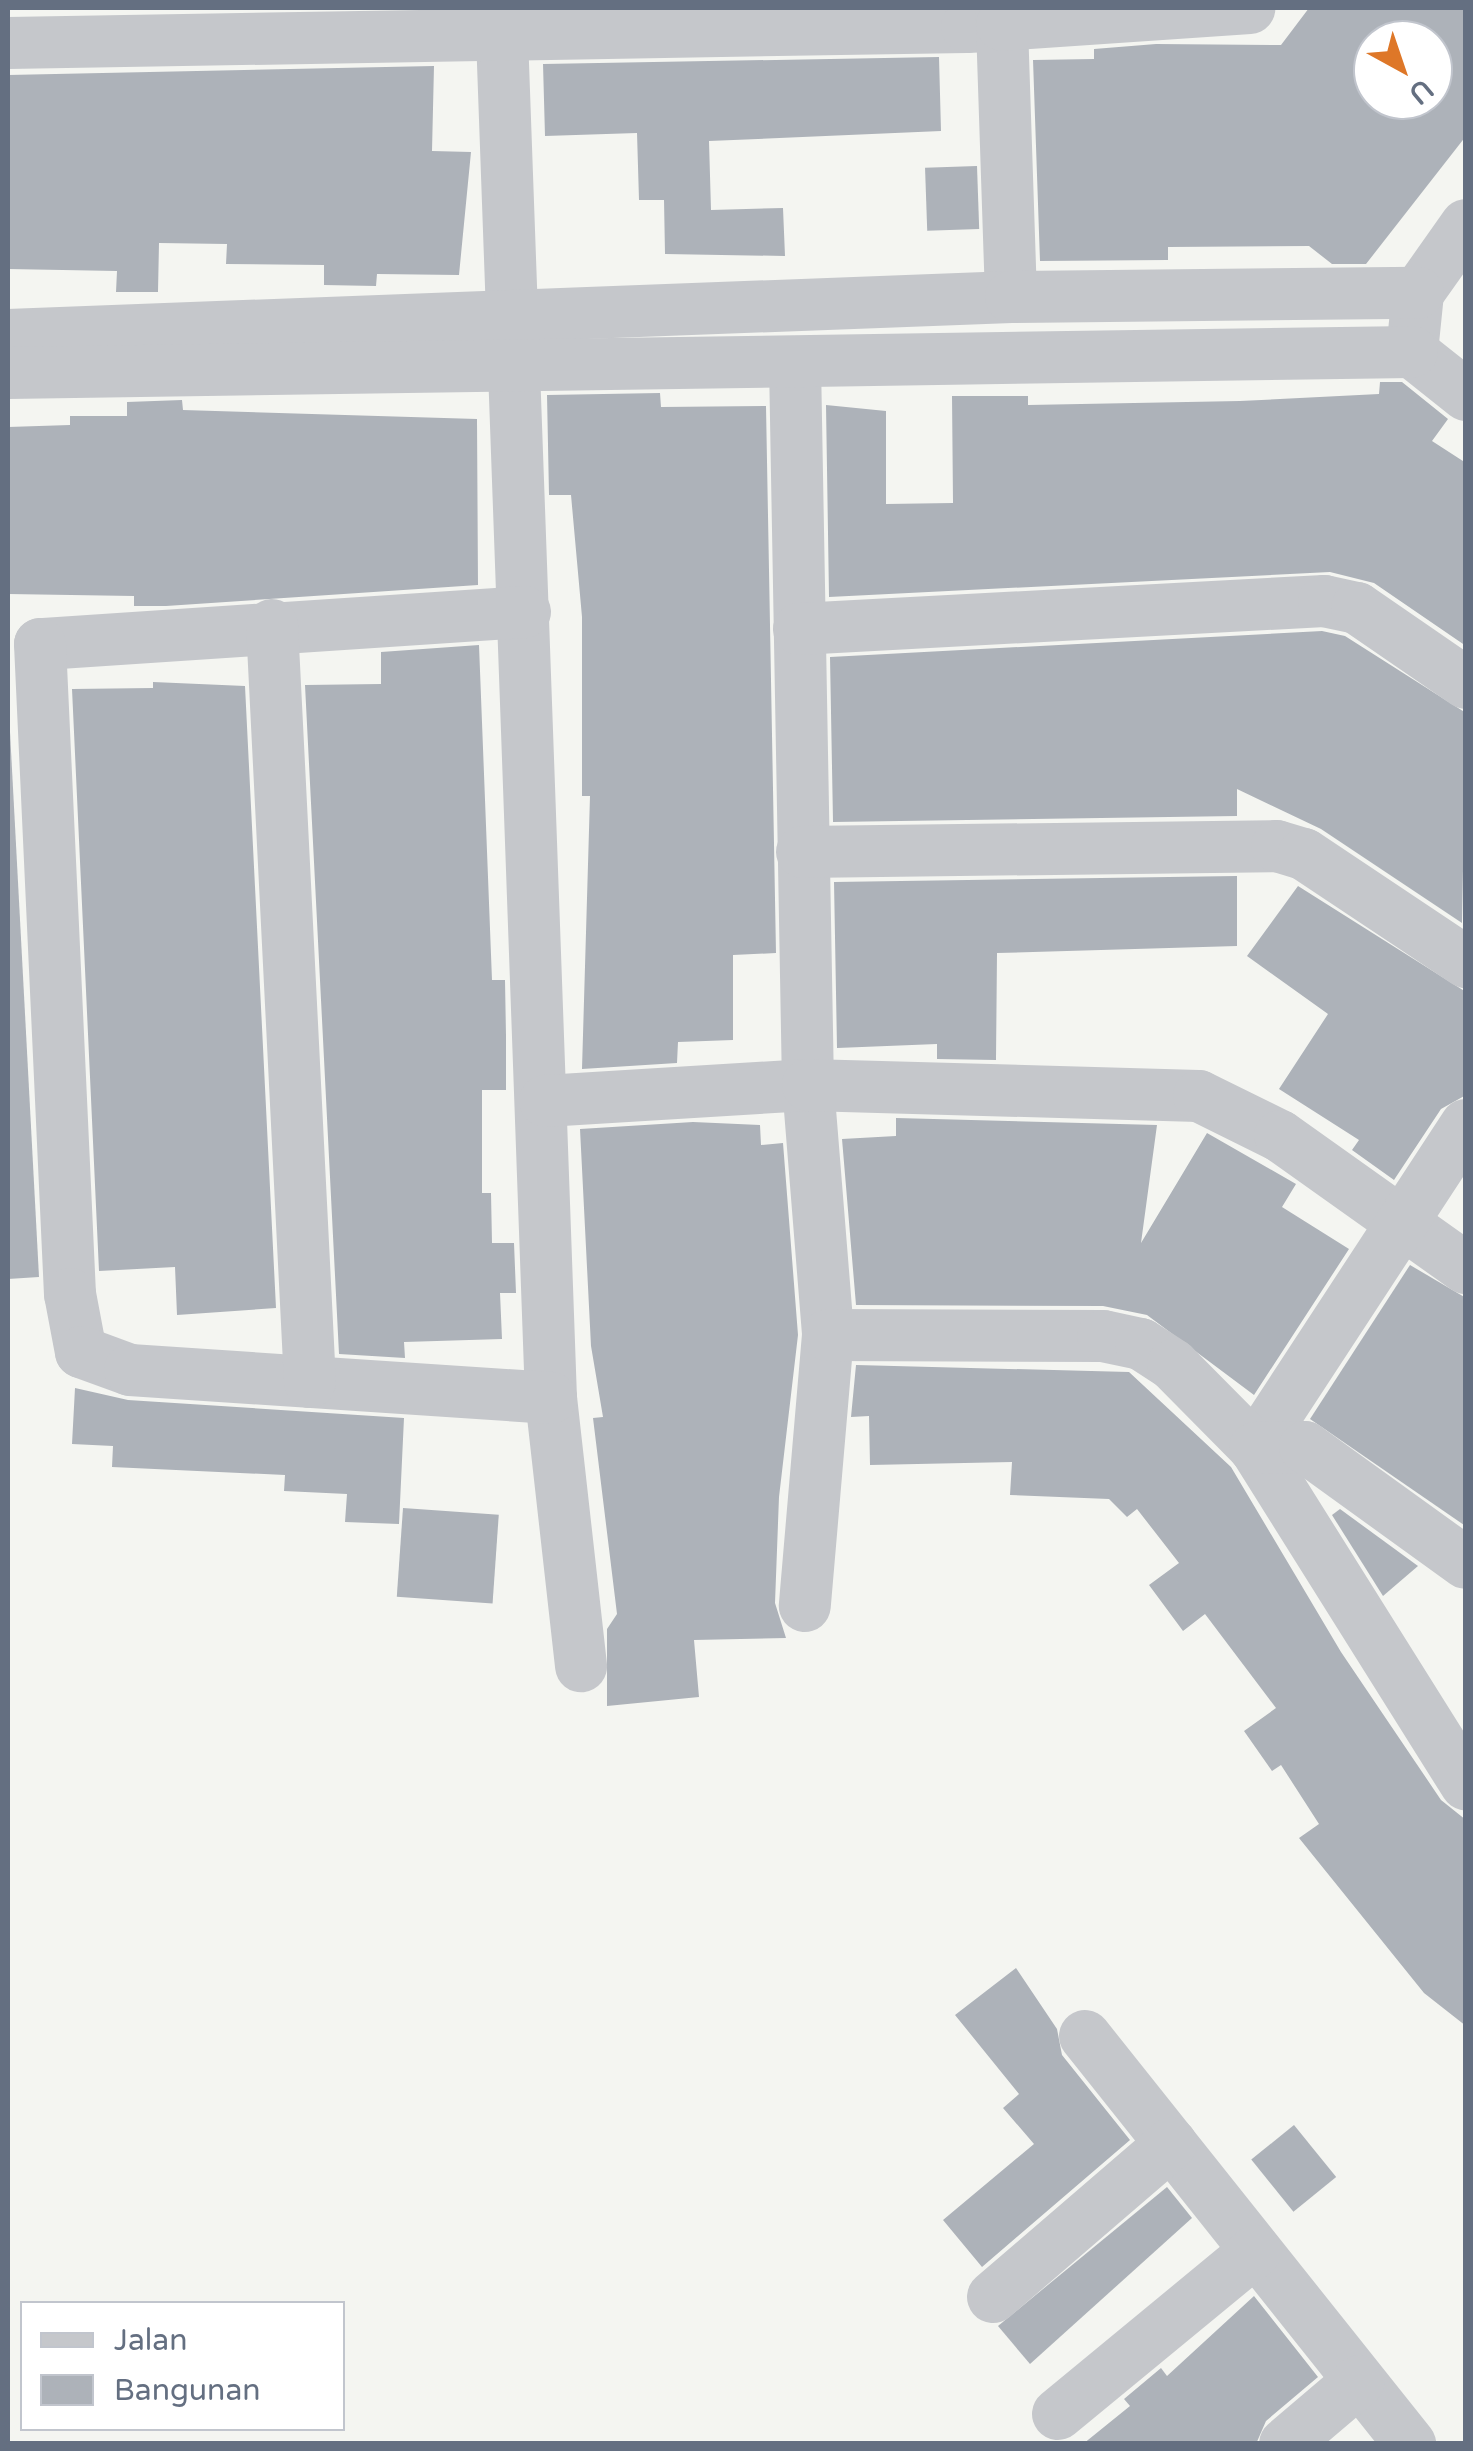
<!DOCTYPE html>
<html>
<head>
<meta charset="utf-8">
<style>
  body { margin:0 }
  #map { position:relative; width:1473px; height:2451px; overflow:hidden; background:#f4f5f1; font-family:"Varela Round",sans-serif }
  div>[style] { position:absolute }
  .building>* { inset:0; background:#adb2b9; transform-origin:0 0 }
  .street>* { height:52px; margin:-26px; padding:0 26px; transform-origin:26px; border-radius:26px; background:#c5c7cb }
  span { translate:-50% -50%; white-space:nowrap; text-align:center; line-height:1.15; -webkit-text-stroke:10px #fff; paint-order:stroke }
  .frame { position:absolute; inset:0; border:10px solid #646f81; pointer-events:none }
  .legend { position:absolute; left:20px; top:2301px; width:325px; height:130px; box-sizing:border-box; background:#fff; border:2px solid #c1c5cd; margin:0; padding:12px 18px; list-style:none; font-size:30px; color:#646f81 }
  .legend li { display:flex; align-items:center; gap:20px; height:50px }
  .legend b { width:50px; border:2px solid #c1c5cd }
  .north { position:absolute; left:1353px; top:20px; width:100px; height:100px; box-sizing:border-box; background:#fff; border:2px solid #c1c5cd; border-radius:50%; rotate:140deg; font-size:28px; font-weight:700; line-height:40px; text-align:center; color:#646f81 }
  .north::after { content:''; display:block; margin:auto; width:35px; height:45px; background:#de7728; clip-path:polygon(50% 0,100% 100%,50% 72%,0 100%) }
</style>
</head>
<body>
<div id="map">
  <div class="building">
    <div style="clip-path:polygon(evenodd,1309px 8px,1466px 8px,1466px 136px,1366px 264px,1332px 264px,1309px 246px,1168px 247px,1168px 260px,1040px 261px,1033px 60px,1094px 59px,1094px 49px,1156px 44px,1281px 45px,1309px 8px,1373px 40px,1433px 40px,1433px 100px,1373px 100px,1373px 40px)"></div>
    <div style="clip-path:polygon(939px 57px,941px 131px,709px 141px,711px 210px,783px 208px,785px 256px,665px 254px,664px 200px,639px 200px,637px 133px,545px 136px,543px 64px)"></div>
    <div style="clip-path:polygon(434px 66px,432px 151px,471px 152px,459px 275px,377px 274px,376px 286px,324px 285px,324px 265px,226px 264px,227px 244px,159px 243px,158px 292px,116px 292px,117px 271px,8px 269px,8px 75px)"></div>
    <div style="left:977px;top:166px;width:63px;height:52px;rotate:88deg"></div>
    <div style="clip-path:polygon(1380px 382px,1402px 382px,1448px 419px,1432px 441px,1466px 463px,1466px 646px,1374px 583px,1330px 572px,829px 597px,826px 405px,886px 411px,886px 504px,953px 503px,952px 396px,1028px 396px,1028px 405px,1240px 401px,1379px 394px)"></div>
    <div style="clip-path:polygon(660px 393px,661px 407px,766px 406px,776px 953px,733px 955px,733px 1040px,678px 1042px,677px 1063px,582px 1069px,590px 796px,582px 796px,582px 617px,571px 495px,549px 495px,547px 395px)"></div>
    <div style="clip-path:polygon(182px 400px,183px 410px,477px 419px,478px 585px,166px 606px,134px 606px,134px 596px,8px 594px,8px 427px,70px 425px,70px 416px,127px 416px,127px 402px)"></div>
    <div style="clip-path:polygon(1322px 631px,1345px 636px,1466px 713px,1462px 923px,1321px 829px,1237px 789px,1237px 816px,833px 822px,830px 657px)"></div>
    <div style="clip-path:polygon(479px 645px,492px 980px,505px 980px,506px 1036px,506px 1090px,482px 1090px,482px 1193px,491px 1193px,492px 1243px,514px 1243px,516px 1293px,500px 1293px,502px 1339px,404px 1342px,405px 1358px,339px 1354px,305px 685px,381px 684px,381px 652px)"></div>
    <div style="clip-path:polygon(153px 682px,245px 686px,276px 1308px,177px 1315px,175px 1267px,99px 1271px,72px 689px,153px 688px)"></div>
    <div style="clip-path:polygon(8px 694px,39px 1277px,8px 1279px)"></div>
    <div style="clip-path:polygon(1237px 876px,1237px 946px,997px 953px,996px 1060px,937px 1059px,937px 1044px,837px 1048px,834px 882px)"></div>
    <div style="clip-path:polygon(1298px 886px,1466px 992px,1466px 1095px,1441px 1109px,1394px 1180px,1352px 1150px,1359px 1140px,1279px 1089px,1328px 1014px,1247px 956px)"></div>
    <div style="clip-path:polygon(896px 1118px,1157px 1125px,1141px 1243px,1207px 1133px,1296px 1184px,1282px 1207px,1349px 1249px,1254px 1395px,1147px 1315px,1103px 1306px,856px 1305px,842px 1139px,896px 1136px)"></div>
    <div style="clip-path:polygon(693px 1122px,760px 1125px,761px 1145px,783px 1143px,798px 1335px,779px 1497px,775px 1603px,786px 1638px,694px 1640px,699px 1697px,607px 1706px,607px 1629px,617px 1614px,593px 1418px,603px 1417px,591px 1346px,580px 1129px)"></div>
    <div style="clip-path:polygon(1410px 1265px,1466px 1298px,1464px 1525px,1310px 1419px)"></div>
    <div style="clip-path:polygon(856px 1365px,1129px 1372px,1231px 1467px,1341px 1652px,1441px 1800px,1466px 1820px,1466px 2026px,1424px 1993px,1299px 1838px,1319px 1824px,1281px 1765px,1272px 1771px,1244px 1731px,1276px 1708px,1205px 1614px,1183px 1631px,1149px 1585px,1179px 1563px,1137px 1509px,1127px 1517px,1109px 1499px,1010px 1495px,1012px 1462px,870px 1465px,869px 1416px,851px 1417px)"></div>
    <div style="clip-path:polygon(75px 1388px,128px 1400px,404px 1418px,399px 1524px,345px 1522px,347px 1494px,284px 1491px,285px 1475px,112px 1467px,113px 1446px,72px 1444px)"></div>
    <div style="left:403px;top:1508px;width:96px;height:89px;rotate:4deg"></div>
    <div style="clip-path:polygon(1340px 1509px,1418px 1566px,1383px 1596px,1332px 1515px)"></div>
    <div style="clip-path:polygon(1016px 1968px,1057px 2029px,1062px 2055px,1130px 2140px,982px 2267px,943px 2220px,1034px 2144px,1003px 2108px,1019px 2094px,955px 2015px)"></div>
    <div style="left:1294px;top:2125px;width:67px;height:55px;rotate:51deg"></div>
    <div style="clip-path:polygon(1167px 2187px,1192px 2218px,1030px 2364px,998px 2326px)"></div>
    <div style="clip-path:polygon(1254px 2296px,1318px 2377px,1266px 2421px,1256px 2444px,1083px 2444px,1130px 2406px,1124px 2399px,1161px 2368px,1167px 2376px)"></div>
  </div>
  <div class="street">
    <div style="left:501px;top:8px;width:1391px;rotate:87.94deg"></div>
    <div style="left:551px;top:1398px;width:270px;rotate:83.6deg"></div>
    <div style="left:8px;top:43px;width:959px;rotate:-0.96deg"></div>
    <div style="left:967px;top:27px;width:35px;rotate:-3deg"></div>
    <div style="left:1002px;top:25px;width:17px;rotate:-93deg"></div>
    <div style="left:1466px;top:225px;width:83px;rotate:125.2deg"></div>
    <div style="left:1418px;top:293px;width:59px;rotate:95.8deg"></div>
    <div style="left:1412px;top:352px;width:69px;rotate:38.5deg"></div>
    <div style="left:1011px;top:297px;width:272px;rotate:-91.9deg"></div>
    <div style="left:1002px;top:25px;width:248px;rotate:-3.9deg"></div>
    <div style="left:8px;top:335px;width:1004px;rotate:-2.17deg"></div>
    <div style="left:1011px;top:297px;width:407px;rotate:-0.6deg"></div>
    <div style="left:795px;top:363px;width:722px;rotate:88.97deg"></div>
    <div style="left:808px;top:1085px;width:251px;rotate:85.4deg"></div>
    <div style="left:828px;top:1335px;width:272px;rotate:94.9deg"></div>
    <div style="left:8px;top:373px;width:1404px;rotate:-0.86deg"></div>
    <div style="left:525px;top:612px;width:486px;rotate:176.2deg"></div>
    <div style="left:40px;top:644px;width:651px;rotate:87.36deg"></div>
    <div style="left:70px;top:1294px;width:59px;rotate:79.3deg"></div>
    <div style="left:81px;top:1352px;width:52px;rotate:20.2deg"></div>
    <div style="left:130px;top:1370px;width:422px;rotate:3.8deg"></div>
    <div style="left:272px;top:625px;width:758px;rotate:87.13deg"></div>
    <div style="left:799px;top:629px;width:526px;rotate:-3.05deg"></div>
    <div style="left:1324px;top:601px;width:34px;rotate:12deg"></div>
    <div style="left:1357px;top:608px;width:132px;rotate:34.5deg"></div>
    <div style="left:802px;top:852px;width:475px;rotate:-0.7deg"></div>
    <div style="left:1277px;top:846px;width:28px;rotate:17deg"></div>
    <div style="left:1304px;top:854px;width:195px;rotate:33.7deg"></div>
    <div style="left:545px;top:1101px;width:263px;rotate:-3.5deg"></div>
    <div style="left:808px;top:1085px;width:391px;rotate:1.6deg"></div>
    <div style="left:1199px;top:1096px;width:90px;rotate:26.3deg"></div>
    <div style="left:1280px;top:1136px;width:228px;rotate:35.4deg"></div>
    <div style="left:1466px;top:1125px;width:386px;rotate:123.2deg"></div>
    <div style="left:1255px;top:1448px;width:397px;rotate:57.9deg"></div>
    <div style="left:828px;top:1335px;width:275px;rotate:0.2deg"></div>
    <div style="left:1103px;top:1336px;width:39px;rotate:12deg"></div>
    <div style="left:1141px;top:1344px;width:38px;rotate:33deg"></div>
    <div style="left:1173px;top:1365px;width:117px;rotate:45.3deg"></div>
    <div style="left:1255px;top:1448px;width:50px;rotate:-1.1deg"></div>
    <div style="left:1305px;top:1447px;width:198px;rotate:35.8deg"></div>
    <div style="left:1085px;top:2036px;width:522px;rotate:51.46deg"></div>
    <div style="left:993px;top:2297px;width:235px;rotate:-40.7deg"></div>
    <div style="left:1058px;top:2414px;width:256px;rotate:-39.5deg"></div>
    <div style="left:1285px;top:2444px;width:97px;rotate:-40.4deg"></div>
  </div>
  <div class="frame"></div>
  <ul class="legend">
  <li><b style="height:12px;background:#c5c7cb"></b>Jalan</li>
  <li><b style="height:28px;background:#adb2b9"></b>Bangunan</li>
  </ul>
  <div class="north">U</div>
</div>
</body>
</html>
